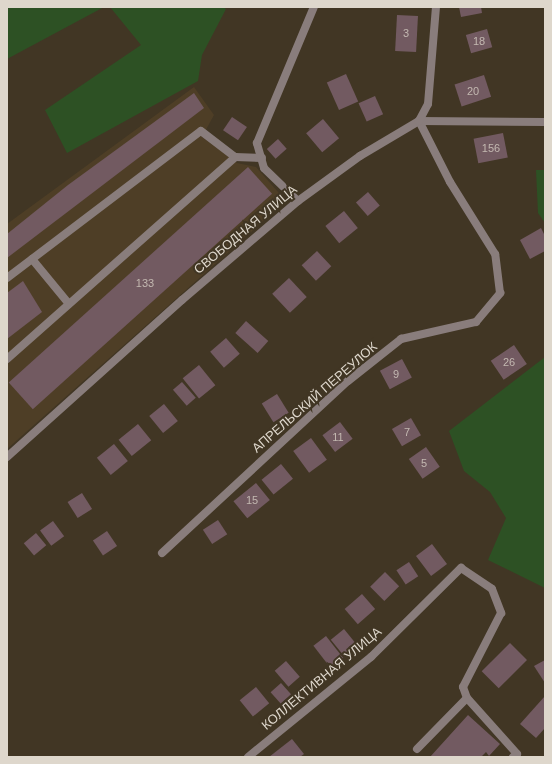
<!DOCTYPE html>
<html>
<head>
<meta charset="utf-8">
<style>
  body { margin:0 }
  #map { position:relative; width:552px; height:764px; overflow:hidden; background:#413624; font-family:Helvetica,sans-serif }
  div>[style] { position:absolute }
  .built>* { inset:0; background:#4e3e26 }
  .green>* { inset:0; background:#2d5124 }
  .building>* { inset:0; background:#725a61; transform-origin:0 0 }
  .service>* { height:8px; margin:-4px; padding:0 4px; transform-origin:4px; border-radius:4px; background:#897d7c }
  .minor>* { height:8px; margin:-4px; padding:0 4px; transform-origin:4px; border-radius:4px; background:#897d7c }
  .tertiary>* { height:8px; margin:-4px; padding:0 4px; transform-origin:4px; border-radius:4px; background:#897d7c }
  span { translate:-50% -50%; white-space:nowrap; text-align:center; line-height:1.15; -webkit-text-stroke:4px #413624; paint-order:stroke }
  .number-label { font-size:11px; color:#c3b8b1 }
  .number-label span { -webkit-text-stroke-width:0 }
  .street-label { font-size:13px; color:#ded7cc }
  .frame { position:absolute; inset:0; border:8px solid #ded7cc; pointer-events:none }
</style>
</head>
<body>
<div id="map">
  <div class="built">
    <div style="clip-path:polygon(194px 87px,214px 115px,202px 137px,237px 163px,256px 167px,286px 201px,7px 449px,7px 224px)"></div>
  </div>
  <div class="green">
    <div style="clip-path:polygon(7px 7px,104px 7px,7px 59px)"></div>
    <div style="clip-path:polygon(110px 7px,223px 7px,226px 9px,202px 55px,198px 81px,67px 153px,45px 110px,141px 45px)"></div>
    <div style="clip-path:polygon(536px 170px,545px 170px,545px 223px,538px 213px)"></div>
    <div style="clip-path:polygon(545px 357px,545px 588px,488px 560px,506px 518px,490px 492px,464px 471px,449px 431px)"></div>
  </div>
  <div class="building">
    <div style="clip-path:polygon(459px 7px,481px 7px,482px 13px,461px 17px)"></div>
    <div style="left:397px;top:15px;width:21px;height:36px;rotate:3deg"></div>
    <div style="left:487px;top:29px;width:19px;height:22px;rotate:74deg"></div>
    <div style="left:346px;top:74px;width:30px;height:21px;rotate:66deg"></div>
    <div style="left:484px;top:75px;width:23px;height:31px;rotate:72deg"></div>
    <div style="clip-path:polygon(194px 93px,204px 108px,7px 258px,7px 234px,68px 185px)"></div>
    <div style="left:375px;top:96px;width:20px;height:18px;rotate:66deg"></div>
    <div style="left:232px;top:117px;width:18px;height:16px;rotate:34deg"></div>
    <div style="left:323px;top:119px;width:25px;height:22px;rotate:50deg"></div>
    <div style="left:503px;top:133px;width:25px;height:30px;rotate:79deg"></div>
    <div style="left:278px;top:139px;width:13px;height:15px;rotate:48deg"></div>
    <div style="left:248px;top:167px;width:36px;height:322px;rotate:48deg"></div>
    <div style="left:368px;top:192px;width:18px;height:16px;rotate:49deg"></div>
    <div style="left:344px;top:211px;width:22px;height:24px;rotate:51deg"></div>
    <div style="clip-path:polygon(541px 228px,545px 236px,545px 251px,530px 259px,520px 240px)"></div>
    <div style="left:317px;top:251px;width:21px;height:21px;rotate:47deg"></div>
    <div style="left:289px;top:278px;width:26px;height:23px;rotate:47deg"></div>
    <div style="clip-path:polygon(23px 281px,42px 312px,7px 339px,7px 293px)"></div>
    <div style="left:246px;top:321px;width:30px;height:16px;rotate:42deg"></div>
    <div style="left:226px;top:338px;width:21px;height:21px;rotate:49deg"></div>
    <div style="left:514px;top:345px;width:23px;height:28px;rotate:56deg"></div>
    <div style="left:402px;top:359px;width:21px;height:25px;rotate:62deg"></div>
    <div style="left:199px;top:365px;width:26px;height:21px;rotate:51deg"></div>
    <div style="left:182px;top:382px;width:21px;height:12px;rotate:49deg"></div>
    <div style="left:277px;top:394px;width:22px;height:18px;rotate:58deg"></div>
    <div style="left:164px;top:404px;width:22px;height:19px;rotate:51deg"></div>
    <div style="left:411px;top:418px;width:20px;height:22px;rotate:60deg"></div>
    <div style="left:340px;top:422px;width:21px;height:22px;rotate:53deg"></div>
    <div style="left:138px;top:424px;width:21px;height:25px;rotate:51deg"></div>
    <div style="left:311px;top:438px;width:27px;height:22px;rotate:54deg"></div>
    <div style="left:114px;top:444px;width:22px;height:22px;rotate:51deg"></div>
    <div style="left:426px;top:447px;width:24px;height:21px;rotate:55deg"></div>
    <div style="left:281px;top:464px;width:19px;height:25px;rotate:51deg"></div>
    <div style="left:256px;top:483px;width:22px;height:29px;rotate:51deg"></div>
    <div style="left:82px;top:493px;width:19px;height:17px;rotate:58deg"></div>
    <div style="left:218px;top:520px;width:17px;height:18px;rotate:57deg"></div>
    <div style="left:53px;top:521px;width:19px;height:16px;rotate:54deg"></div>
    <div style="left:107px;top:531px;width:18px;height:17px;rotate:56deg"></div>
    <div style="left:36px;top:533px;width:16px;height:16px;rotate:50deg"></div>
    <div style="left:432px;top:544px;width:25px;height:20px;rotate:53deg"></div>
    <div style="left:409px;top:562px;width:17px;height:15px;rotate:57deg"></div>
    <div style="left:385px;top:572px;width:20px;height:21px;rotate:45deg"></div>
    <div style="left:362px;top:594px;width:20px;height:23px;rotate:49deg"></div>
    <div style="left:344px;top:629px;width:21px;height:17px;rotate:51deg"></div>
    <div style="left:326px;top:636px;width:28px;height:16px;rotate:52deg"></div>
    <div style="left:510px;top:643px;width:24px;height:40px;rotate:45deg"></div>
    <div style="clip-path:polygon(545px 660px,545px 683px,534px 666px)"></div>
    <div style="left:286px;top:661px;width:21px;height:15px;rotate:49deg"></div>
    <div style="left:281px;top:683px;width:15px;height:14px;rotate:48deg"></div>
    <div style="left:256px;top:687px;width:21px;height:21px;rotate:51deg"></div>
    <div style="clip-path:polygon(545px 696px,545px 728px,536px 738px,520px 724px)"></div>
    <div style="clip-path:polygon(468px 715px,500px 744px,489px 756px,486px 752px,481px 757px,430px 757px)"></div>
    <div style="clip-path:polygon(292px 739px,304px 754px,300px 757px,269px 757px)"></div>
  </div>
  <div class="service">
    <div style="left:32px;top:259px;width:58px;rotate:50.6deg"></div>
    <div style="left:7px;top:278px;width:243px;rotate:-37.2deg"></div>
    <div style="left:201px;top:131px;width:43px;rotate:37.4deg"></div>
    <div style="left:235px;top:157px;width:27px;rotate:2deg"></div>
    <div style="left:7px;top:359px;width:305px;rotate:-41.5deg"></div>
    <div style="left:461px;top:568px;width:37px;rotate:34deg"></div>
    <div style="left:492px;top:589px;width:26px;rotate:69deg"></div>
    <div style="left:501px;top:613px;width:83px;rotate:117.2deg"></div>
    <div style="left:463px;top:687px;width:12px;rotate:70deg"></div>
    <div style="left:467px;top:698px;width:75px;rotate:48.2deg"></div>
    <div style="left:517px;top:754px;width:5px;rotate:143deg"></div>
    <div style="left:417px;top:749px;width:71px;rotate:-45.6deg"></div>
  </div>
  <div class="minor">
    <div style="left:298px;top:201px;width:47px;rotate:-135.9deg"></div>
    <div style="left:264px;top:168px;width:26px;rotate:-106deg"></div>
    <div style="left:257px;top:143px;width:147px;rotate:-67.3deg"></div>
    <div style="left:162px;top:553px;width:253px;rotate:-42.8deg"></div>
    <div style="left:348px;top:381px;width:68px;rotate:-38.4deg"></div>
    <div style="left:401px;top:339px;width:77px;rotate:-12.8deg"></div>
    <div style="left:476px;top:322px;width:38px;rotate:-50deg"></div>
    <div style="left:500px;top:293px;width:39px;rotate:-97deg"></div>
    <div style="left:495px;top:254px;width:85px;rotate:-122deg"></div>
    <div style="left:450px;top:182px;width:68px;rotate:-116.9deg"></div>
    <div style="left:419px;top:121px;width:126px;rotate:0.5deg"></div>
    <div style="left:248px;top:757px;width:159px;rotate:-39.1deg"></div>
    <div style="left:371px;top:657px;width:127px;rotate:-44.7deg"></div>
  </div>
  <div class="tertiary">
    <div style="left:7px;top:457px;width:235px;rotate:-41.9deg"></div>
    <div style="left:182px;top:300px;width:153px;rotate:-40.5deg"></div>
    <div style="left:298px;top:201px;width:77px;rotate:-36deg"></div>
    <div style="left:360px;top:156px;width:69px;rotate:-30.7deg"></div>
    <div style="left:419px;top:121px;width:19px;rotate:-62deg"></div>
    <div style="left:428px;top:104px;width:97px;rotate:-85.3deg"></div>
  </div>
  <div class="number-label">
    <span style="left:406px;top:33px">3</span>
    <span style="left:479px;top:41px">18</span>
    <span style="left:473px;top:91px">20</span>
    <span style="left:491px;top:148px">156</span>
    <span style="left:145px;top:283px">133</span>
    <span style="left:509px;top:362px">26</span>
    <span style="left:396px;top:374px">9</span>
    <span style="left:407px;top:432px">7</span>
    <span style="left:338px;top:437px">11</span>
    <span style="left:424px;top:463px">5</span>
    <span style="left:252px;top:500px">15</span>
  </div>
  <div class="street-label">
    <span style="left:246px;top:230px;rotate:-40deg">СВОБОДНАЯ УЛИЦА</span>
    <span style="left:315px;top:398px;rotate:-41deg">АПРЕЛЬСКИЙ ПЕРЕУЛОК</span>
    <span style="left:322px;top:679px;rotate:-40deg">КОЛЛЕКТИВНАЯ УЛИЦА</span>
  </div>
  <div class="frame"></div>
</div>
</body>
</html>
